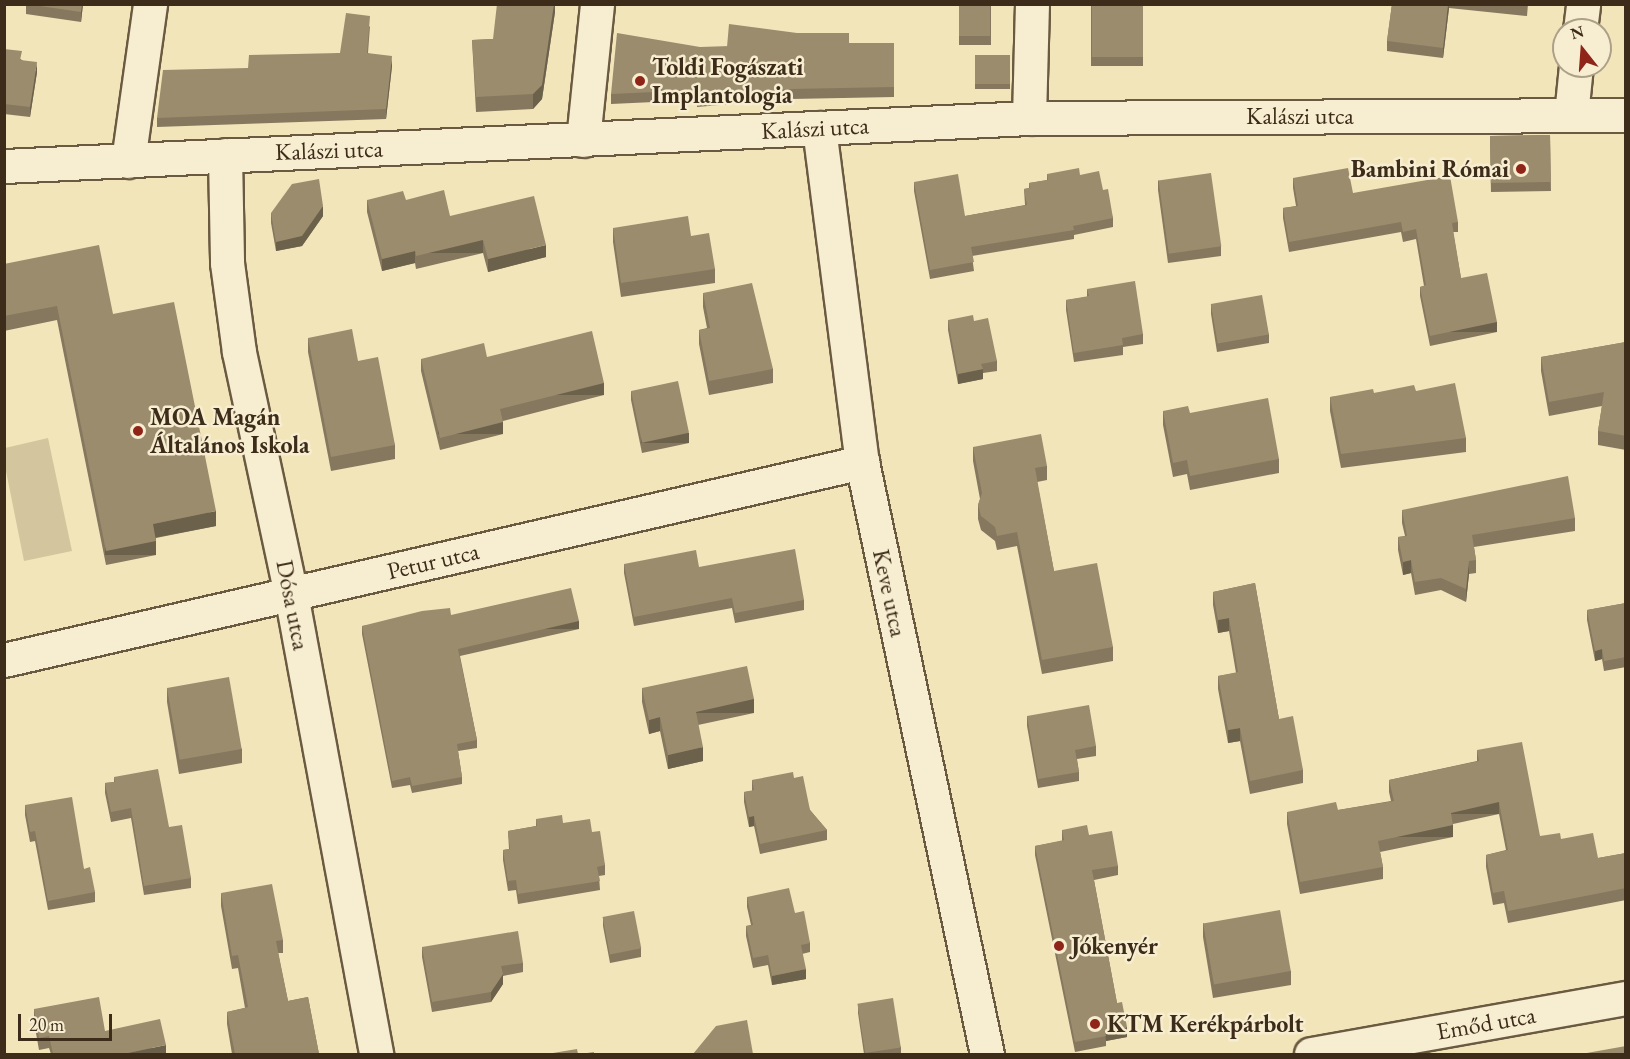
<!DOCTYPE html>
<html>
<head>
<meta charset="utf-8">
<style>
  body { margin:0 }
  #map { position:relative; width:1630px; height:1059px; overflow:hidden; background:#f2e5ba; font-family:"EB Garamond",serif }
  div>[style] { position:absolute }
  .green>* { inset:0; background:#d3c69f }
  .roads { filter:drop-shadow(2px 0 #6a5a41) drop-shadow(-2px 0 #6a5a41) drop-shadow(0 2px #6a5a41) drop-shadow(0 -2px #6a5a41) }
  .minor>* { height:33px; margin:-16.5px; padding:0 16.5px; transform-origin:16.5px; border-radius:16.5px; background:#f7eed2 }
  .wall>* { inset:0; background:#85785e; transform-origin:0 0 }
  .shaded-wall>* { inset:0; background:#6c624c; transform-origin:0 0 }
  .building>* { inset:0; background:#9b8c6d; transform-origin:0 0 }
  .dots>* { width:16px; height:16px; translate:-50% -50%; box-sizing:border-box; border:3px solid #f7eed2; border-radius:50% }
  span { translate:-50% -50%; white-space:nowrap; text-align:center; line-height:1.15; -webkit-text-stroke:5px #f7eed2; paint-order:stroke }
  .poi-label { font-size:24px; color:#3d2c19; font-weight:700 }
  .left { translate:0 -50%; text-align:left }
  .right { translate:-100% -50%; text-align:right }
  .street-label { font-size:24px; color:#3d2c19 }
  .frame { position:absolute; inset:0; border:6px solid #3d2c19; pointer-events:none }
  .north { position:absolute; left:1552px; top:18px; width:60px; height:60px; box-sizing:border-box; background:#f7eed2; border:2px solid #ada088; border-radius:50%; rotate:343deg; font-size:16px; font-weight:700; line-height:24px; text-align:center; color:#3d2c19 }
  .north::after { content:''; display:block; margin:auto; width:21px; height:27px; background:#8f2418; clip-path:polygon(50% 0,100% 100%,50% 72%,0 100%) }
  .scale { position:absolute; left:18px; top:1014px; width:94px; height:27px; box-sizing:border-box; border:3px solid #3d2c19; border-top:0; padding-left:8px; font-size:18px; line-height:21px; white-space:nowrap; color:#3d2c19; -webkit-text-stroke:4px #f7eed2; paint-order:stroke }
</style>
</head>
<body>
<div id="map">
  <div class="green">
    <div style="clip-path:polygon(48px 438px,72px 551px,24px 561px,5px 466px,5px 448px)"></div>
  </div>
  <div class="roads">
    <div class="minor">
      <div style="left:1580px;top:30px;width:26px;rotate:-83deg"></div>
      <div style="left:1571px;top:115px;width:49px;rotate:-84.2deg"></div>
      <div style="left:1029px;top:118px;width:114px;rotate:-88.5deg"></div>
      <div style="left:819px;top:128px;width:337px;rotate:82.7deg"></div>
      <div style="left:862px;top:462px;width:605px;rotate:78.08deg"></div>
      <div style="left:583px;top:140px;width:137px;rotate:-84.1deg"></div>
      <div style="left:225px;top:155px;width:108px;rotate:88.9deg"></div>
      <div style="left:227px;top:263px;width:90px;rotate:82.3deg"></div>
      <div style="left:239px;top:352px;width:248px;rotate:77.9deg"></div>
      <div style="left:291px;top:594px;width:468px;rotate:79.5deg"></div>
      <div style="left:128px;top:161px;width:159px;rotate:-82deg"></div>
      <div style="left:4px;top:166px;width:1026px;rotate:-2.68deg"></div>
      <div style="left:1029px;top:118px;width:597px;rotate:-0.29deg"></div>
      <div style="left:4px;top:660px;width:881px;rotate:-12.99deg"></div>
      <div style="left:1311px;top:1054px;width:320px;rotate:-10.1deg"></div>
    </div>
  </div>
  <div class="wall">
    <div style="clip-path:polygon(26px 4px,83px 4px,81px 22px,26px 14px)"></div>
    <div style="clip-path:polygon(555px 4px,555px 12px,542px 99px,533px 109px,476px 112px,472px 40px,493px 39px)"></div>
    <div style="left:959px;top:4px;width:32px;height:41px"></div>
    <div style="left:1091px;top:4px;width:52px;height:62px"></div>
    <div style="clip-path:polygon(1392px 4px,1528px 4px,1527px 16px,1449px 8px,1443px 58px,1387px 51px,1387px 41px)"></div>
    <div style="clip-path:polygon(370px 26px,368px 53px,392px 66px,386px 119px,157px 127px,157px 118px,248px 68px,340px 53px)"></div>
    <div style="clip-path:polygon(849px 43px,894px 43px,894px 97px,791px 99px,697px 107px,697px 100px,611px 104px,611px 94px,700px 47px)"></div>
    <div style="clip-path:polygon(4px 49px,22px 60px,37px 72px,30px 117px,4px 114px)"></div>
    <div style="left:975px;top:55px;width:35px;height:34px"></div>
    <div style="left:1550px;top:135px;width:56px;height:60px;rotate:89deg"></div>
    <div style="clip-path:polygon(1047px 174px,1080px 175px,1103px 190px,1113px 218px,1113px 227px,1074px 235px,1074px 239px,972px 256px,974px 271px,930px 279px,914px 191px,914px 182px,965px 216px,1025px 205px,1024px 189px,1029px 188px,1029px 183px,1047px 180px)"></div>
    <div style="clip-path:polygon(1293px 178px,1458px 222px,1458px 232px,1453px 232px,1461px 278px,1497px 332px,1430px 346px,1420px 296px,1420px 287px,1424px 286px,1416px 239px,1403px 242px,1401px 232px,1289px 252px,1283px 218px,1283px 208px,1296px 206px,1293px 188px)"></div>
    <div style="clip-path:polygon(1158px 180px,1221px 246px,1221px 256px,1168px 263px,1158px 190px)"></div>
    <div style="clip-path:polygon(367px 200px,406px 200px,450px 216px,546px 257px,488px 272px,483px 253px,416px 269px,415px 263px,382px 271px,367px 212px)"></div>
    <div style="clip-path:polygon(271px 213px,323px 216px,302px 246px,276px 251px,271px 223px)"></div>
    <div style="clip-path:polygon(613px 228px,691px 236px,715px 269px,715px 283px,621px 297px,613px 242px)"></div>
    <div style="clip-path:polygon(4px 264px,113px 314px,216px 526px,156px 538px,156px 555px,106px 565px,57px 320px,4px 331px)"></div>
    <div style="clip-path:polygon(1087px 289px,1143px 334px,1143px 344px,1123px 347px,1123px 355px,1074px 362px,1066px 310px,1066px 300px,1087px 297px)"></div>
    <div style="clip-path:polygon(703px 293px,773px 369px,773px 383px,709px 395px,699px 344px,699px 330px,707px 328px,703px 307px)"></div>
    <div style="clip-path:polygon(1211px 304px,1269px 334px,1269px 343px,1217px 352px,1211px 314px)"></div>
    <div style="clip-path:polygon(948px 320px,974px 321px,997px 361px,997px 371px,983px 373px,983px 379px,958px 384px,948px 330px)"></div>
    <div style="clip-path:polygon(308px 338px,358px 361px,395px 445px,395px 459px,331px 471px,308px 352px)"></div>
    <div style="clip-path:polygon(1626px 342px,1626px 450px,1598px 445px,1598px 431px,1602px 406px,1549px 416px,1541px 371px,1541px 357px)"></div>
    <div style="clip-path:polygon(487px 357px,604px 395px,503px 421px,503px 434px,440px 450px,421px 371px,421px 359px)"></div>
    <div style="clip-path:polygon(631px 391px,689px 443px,642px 453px,631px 400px)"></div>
    <div style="clip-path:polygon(1416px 391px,1466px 438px,1466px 452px,1341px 468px,1330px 411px,1330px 397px,1374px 393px)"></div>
    <div style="clip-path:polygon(1163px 411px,1190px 413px,1279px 459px,1279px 473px,1190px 490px,1187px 474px,1173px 477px,1163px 425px)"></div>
    <div style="clip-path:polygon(973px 447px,1047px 466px,1047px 480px,1037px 482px,1054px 571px,1113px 647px,1113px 661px,1042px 674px,1017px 546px,997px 550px,995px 541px,981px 530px,978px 519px,978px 505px,980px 499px,973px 461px)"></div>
    <div style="clip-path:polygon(1402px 510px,1575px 518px,1575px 531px,1474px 547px,1476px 560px,1476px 573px,1469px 574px,1466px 602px,1441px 590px,1415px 595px,1411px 573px,1403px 575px,1398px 550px,1398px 537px,1405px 536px,1402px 523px)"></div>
    <div style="clip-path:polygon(624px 564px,699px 567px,804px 600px,804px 610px,735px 623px,732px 608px,634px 626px,624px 573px)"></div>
    <div style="clip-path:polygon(1255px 583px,1279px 719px,1303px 770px,1303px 783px,1250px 794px,1240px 741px,1228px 743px,1218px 689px,1218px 676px,1236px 673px,1229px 631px,1218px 633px,1213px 605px,1213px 592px)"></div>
    <div style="clip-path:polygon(1626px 603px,1626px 667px,1604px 671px,1602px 659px,1595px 661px,1587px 620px,1587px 610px)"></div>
    <div style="clip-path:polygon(451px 615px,579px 629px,460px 656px,477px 740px,477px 748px,458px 751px,462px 777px,462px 784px,412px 793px,410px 785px,392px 788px,362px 634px,362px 626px)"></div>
    <div style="clip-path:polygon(167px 688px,242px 749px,242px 763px,179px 774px,167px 702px)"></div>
    <div style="clip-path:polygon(642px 688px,754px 713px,698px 725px,703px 761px,668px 769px,660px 731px,649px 734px,642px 702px)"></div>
    <div style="clip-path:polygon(1027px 716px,1096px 746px,1096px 756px,1077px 759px,1079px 772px,1079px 781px,1038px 788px,1027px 726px)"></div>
    <div style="clip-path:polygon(1477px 750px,1540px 836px,1561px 839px,1598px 858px,1626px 853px,1626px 900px,1508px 923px,1504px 903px,1493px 905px,1486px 867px,1486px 855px,1506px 850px,1499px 814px,1453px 824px,1453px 837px,1380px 852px,1383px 867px,1383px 879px,1300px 894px,1287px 824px,1287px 812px,1338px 810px,1391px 801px,1389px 792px,1389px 780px,1477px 761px)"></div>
    <div style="clip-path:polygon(114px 777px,169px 827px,191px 878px,191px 888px,144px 895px,131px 818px,111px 822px,105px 793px,105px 783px,114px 782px)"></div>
    <div style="clip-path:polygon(794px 778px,810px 810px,827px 830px,827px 840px,760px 854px,754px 826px,749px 827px,744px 802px,744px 792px,752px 791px,752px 780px)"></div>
    <div style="clip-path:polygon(25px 805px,84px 869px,95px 892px,95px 902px,48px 910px,35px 841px,30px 842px,25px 815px)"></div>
    <div style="clip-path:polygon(536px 819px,563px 823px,592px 832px,605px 865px,605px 875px,599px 876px,600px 890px,518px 904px,516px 890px,508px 891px,503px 860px,503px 850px,509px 849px,508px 831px,536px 826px)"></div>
    <div style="clip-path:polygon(1062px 830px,1089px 835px,1118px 866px,1118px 875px,1094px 880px,1117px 1003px,1127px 1037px,1106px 1041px,1106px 1046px,1075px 1052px,1035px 855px,1035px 846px,1062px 841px)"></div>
    <div style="clip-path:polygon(221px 893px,283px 940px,283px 953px,278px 953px,288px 1001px,308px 997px,319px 1054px,232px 1054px,227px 1024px,227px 1012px,245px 1008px,238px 968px,232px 969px,221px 906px)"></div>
    <div style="clip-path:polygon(747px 897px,795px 913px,810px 943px,810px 952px,802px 954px,806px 979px,772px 985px,768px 965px,753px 968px,746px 936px,746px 926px,751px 925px,747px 907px)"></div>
    <div style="clip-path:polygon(603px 917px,641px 948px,641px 957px,610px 963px,603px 926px)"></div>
    <div style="clip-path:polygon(1203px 923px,1291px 971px,1291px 985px,1213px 998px,1203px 937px)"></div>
    <div style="clip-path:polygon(422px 947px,523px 963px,523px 972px,503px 976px,503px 984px,491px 1002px,432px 1012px,422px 957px)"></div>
    <div style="clip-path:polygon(858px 1004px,901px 1047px,901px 1054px,864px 1054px,858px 1013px)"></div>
    <div style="clip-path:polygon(34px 1009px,105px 1031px,166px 1054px,51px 1054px,49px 1048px,39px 1050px,34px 1022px)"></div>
  </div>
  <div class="shaded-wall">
    <div style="clip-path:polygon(82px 4px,83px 4px,81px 22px,81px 12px)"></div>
    <div style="clip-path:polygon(554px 4px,555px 4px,555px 12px,542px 99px,533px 109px,533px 94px)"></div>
    <div style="clip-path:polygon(1448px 4px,1449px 8px,1443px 58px,1443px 48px)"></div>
    <div style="clip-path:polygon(392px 56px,392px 66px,386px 119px,386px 109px)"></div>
    <div style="clip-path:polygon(37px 62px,37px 72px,30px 117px,30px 107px)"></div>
    <div style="clip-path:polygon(323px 206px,323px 216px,302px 246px,276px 251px,276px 242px)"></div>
    <div style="left:483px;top:240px;width:13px;height:69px;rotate:90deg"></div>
    <div style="clip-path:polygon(546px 245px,546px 257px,488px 272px,488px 259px)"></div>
    <div style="clip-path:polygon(415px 251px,415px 263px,382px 271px,382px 259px)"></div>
    <div style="left:1497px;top:322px;width:10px;height:68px;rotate:90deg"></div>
    <div style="clip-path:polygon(983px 369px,983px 379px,958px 384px,958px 374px)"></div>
    <div style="left:604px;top:383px;width:12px;height:107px;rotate:90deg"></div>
    <div style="left:503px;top:422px;width:12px;height:65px;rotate:90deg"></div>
    <div style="left:689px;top:433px;width:10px;height:48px;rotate:90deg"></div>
    <div style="clip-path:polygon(216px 511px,216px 526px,153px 538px,153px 524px)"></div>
    <div style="left:156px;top:541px;width:14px;height:51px;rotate:90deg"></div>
    <div style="clip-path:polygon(1411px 560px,1411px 573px,1403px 575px,1403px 562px)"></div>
    <div style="clip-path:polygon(1469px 561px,1469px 574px,1466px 602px,1466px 589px)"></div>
    <div style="clip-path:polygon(1229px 618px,1229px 631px,1218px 633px,1218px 620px)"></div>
    <div style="left:579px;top:621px;width:8px;height:124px;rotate:90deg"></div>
    <div style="clip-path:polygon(1602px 649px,1602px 659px,1595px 661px,1595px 651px)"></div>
    <div style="left:754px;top:699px;width:14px;height:59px;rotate:90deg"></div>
    <div style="clip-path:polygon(660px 717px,660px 731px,649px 734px,649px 720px)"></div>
    <div style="clip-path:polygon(1240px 728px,1240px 741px,1228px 743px,1228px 730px)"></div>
    <div style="clip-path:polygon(703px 747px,703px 761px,668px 769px,668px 755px)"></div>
    <div style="left:1499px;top:802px;width:12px;height:49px;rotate:90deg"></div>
    <div style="clip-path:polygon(754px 816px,754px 826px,749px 827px,749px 817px)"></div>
    <div style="left:1453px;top:825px;width:12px;height:77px;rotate:90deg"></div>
    <div style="clip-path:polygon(806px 969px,806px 979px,772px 985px,772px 976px)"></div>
    <div style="clip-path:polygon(503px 974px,503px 984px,491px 1002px,491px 992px)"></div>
    <div style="clip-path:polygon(1127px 1027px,1127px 1037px,1106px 1041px,1105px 1032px)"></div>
    <div style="clip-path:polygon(166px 1045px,166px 1054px,123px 1054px)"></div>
  </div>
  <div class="building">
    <div style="clip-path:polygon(26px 4px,82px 4px,81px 12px)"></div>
    <div style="clip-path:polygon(497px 4px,554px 4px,542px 85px,533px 94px,476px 97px,472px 40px,493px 39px)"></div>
    <div style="left:959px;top:4px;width:31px;height:32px"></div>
    <div style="left:1092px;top:4px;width:51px;height:53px"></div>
    <div style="clip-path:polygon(1392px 4px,1448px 4px,1443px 48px,1387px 41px)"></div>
    <div style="clip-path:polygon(1509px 4px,1527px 4px,1527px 6px)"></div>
    <div style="clip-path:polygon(346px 13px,370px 16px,367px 53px,392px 56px,386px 109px,157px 118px,163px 70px,248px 68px,249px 55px,340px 53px)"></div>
    <div style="clip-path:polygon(729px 24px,797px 33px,849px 33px,849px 43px,894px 43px,894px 87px,791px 89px,697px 97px,698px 90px,611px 94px,617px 33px,700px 47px,727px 47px)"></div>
    <div style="clip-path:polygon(4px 49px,22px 51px,20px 60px,37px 62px,30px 107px,4px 104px)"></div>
    <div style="left:975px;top:55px;width:35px;height:29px"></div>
    <div style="left:1550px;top:135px;width:47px;height:60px;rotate:89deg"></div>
    <div style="clip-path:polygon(1079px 168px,1080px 175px,1099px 171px,1103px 190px,1108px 189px,1113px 218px,1073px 226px,1074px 230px,971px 247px,974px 262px,930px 270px,914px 182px,958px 174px,965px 216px,1027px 205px,1024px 189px,1030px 188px,1029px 183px,1048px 180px,1047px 174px)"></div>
    <div style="clip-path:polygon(1348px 168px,1353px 193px,1450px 176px,1458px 222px,1452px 223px,1461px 278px,1487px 273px,1497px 322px,1430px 336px,1420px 287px,1426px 285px,1416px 229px,1403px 232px,1401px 222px,1289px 242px,1283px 208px,1298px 206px,1293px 178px)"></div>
    <div style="left:1211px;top:173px;width:74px;height:53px;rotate:82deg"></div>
    <div style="clip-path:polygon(319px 179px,323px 206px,302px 236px,276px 242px,271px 213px,292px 184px)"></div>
    <div style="clip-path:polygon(444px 190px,450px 216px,534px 196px,546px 245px,488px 259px,483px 240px,416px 256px,415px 251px,382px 259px,367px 200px,403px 191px,406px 200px)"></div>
    <div style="clip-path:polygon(688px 216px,691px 236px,709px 233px,715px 269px,621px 283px,613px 228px)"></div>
    <div style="clip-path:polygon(99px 245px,113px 314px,174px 302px,216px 511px,153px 524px,156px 541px,106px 551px,57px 306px,4px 316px,4px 264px)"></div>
    <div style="clip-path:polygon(1135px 281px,1143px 334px,1122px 338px,1123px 345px,1074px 353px,1066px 300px,1089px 296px,1087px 289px)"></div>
    <div style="clip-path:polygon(752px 283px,773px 369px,709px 381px,699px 330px,710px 328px,703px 293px)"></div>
    <div style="left:1262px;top:295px;width:40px;height:52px;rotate:80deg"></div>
    <div style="clip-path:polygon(973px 315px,974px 321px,988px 318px,997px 361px,981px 364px,983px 369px,958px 374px,948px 320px)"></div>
    <div style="clip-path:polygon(352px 329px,358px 361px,378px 357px,395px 445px,331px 457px,308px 338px)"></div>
    <div style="clip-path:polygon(592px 331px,604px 383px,500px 409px,503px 422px,440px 438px,421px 359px,484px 343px,487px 357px)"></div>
    <div style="clip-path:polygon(1626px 342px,1626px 436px,1598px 431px,1604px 392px,1549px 402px,1541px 357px)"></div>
    <div style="left:678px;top:381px;width:53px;height:48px;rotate:78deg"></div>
    <div style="clip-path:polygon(1455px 383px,1466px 438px,1341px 454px,1330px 397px,1373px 389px,1374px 393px,1414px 385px,1416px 391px)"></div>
    <div style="clip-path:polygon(1268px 398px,1279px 459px,1190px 476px,1187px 460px,1173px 463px,1163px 411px,1188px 406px,1190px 413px)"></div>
    <div style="clip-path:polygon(1041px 434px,1047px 466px,1035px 468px,1054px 571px,1097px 563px,1113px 647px,1042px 660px,1017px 532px,997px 536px,995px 527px,981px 516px,978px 505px,982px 493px,973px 447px)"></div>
    <div style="clip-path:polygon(1568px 476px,1575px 518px,1472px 535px,1476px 560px,1469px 561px,1466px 589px,1441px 578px,1415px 582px,1411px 560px,1403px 562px,1398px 537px,1407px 536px,1402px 510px)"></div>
    <div style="clip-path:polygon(795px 549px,804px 600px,735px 613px,732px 598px,634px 617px,624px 564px,696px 550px,699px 567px)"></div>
    <div style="clip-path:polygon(1255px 583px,1279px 719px,1293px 716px,1303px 770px,1250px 781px,1240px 728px,1228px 730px,1218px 676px,1238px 672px,1229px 618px,1218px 620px,1213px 592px)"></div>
    <div style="clip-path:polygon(571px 588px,579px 621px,458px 649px,477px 740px,457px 744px,462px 777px,412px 786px,410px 777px,392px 781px,362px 626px,422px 611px,450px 608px,451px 615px)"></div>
    <div style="clip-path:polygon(1626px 603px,1626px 657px,1604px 661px,1602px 649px,1595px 651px,1587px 610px)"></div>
    <div style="clip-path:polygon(747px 666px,754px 699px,696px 712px,703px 747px,668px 755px,660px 717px,649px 720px,642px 688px)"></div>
    <div style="left:229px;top:677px;width:73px;height:63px;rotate:80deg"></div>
    <div style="clip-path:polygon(1089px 705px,1096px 746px,1075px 750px,1079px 772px,1038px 779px,1027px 716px)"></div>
    <div style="clip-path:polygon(1522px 742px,1540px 836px,1560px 833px,1561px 839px,1593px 833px,1598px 858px,1626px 853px,1626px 888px,1508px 911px,1504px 891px,1493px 893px,1486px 855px,1508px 850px,1499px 802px,1451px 813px,1453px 825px,1378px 841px,1383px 867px,1300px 882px,1287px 812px,1336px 802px,1338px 810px,1394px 801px,1389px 780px,1479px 761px,1477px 750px)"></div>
    <div style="clip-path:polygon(158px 769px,169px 827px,182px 825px,191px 878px,144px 886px,131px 808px,111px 812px,105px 783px,115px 782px,114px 777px)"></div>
    <div style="clip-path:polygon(793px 772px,794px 778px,803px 776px,810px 810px,827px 830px,760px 844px,754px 816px,749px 817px,744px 792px,754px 790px,752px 780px)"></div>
    <div style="clip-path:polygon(72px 797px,84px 869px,90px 867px,95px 892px,48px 901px,35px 831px,30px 832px,25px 805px)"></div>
    <div style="clip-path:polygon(562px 815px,563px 823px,590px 819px,592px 832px,600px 831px,605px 865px,597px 867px,600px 881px,518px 894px,516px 880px,508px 881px,503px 850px,510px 849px,508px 831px,537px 826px,536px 819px)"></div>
    <div style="clip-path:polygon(1087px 825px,1089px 835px,1112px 831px,1118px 866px,1092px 870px,1117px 1003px,1122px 1002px,1127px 1027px,1105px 1032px,1106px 1036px,1075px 1042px,1035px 846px,1064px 840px,1062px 830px)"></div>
    <div style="clip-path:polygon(272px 884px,283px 940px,276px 941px,288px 1001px,308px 997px,319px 1054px,235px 1054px,227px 1012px,248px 1007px,238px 955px,232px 956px,221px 893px)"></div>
    <div style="clip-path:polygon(789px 888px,795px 913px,804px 911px,810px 943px,801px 945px,806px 969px,772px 976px,768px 955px,753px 958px,746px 926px,753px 925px,747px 897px)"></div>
    <div style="left:1280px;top:910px;width:62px;height:78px;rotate:80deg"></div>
    <div style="left:634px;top:911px;width:38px;height:32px;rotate:79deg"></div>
    <div style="clip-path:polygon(518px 931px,523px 963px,501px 966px,503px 974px,491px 992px,432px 1002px,422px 947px)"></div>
    <div style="clip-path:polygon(99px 997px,105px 1031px,160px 1019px,166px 1045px,123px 1054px,53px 1054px,49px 1036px,39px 1038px,34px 1009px)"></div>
    <div style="left:893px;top:998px;width:50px;height:36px;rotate:81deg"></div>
    <div style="clip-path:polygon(747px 1020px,753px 1054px,693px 1054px,716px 1026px)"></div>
    <div style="clip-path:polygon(1626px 1046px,1626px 1054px,1581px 1054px)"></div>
    <div style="clip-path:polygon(577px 1049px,578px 1054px,547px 1054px)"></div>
    <div style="clip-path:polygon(594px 1052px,594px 1054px,580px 1054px)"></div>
  </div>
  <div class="dots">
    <div style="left:640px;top:81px;background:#8f2418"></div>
    <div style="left:1521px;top:169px;background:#8f2418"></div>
    <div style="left:138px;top:431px;background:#8f2418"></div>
    <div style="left:1059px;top:946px;background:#8f2418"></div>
    <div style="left:1095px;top:1024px;background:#8f2418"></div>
  </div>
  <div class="poi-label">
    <span class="left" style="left:652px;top:81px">Toldi Fogászati<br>Implantologia</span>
    <span class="right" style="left:1509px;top:169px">Bambini Római</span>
    <span class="left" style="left:150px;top:431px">MOA Magán<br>Általános Iskola</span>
    <span class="left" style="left:1071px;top:946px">Jókenyér</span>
    <span class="left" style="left:1107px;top:1024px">KTM Kerékpárbolt</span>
  </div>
  <div class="street-label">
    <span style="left:1300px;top:116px">Kalászi utca</span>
    <span style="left:815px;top:128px;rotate:-3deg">Kalászi utca</span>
    <span style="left:329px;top:150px;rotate:-2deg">Kalászi utca</span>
    <span style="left:433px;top:561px;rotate:-13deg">Petur utca</span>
    <span style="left:890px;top:593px;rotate:78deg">Keve utca</span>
    <span style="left:293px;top:605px;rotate:79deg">Dósa utca</span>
    <span style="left:1486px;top:1023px;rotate:-10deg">Emőd utca</span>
  </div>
  <div class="frame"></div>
  <div class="north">N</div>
  <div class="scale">20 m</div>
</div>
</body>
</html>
